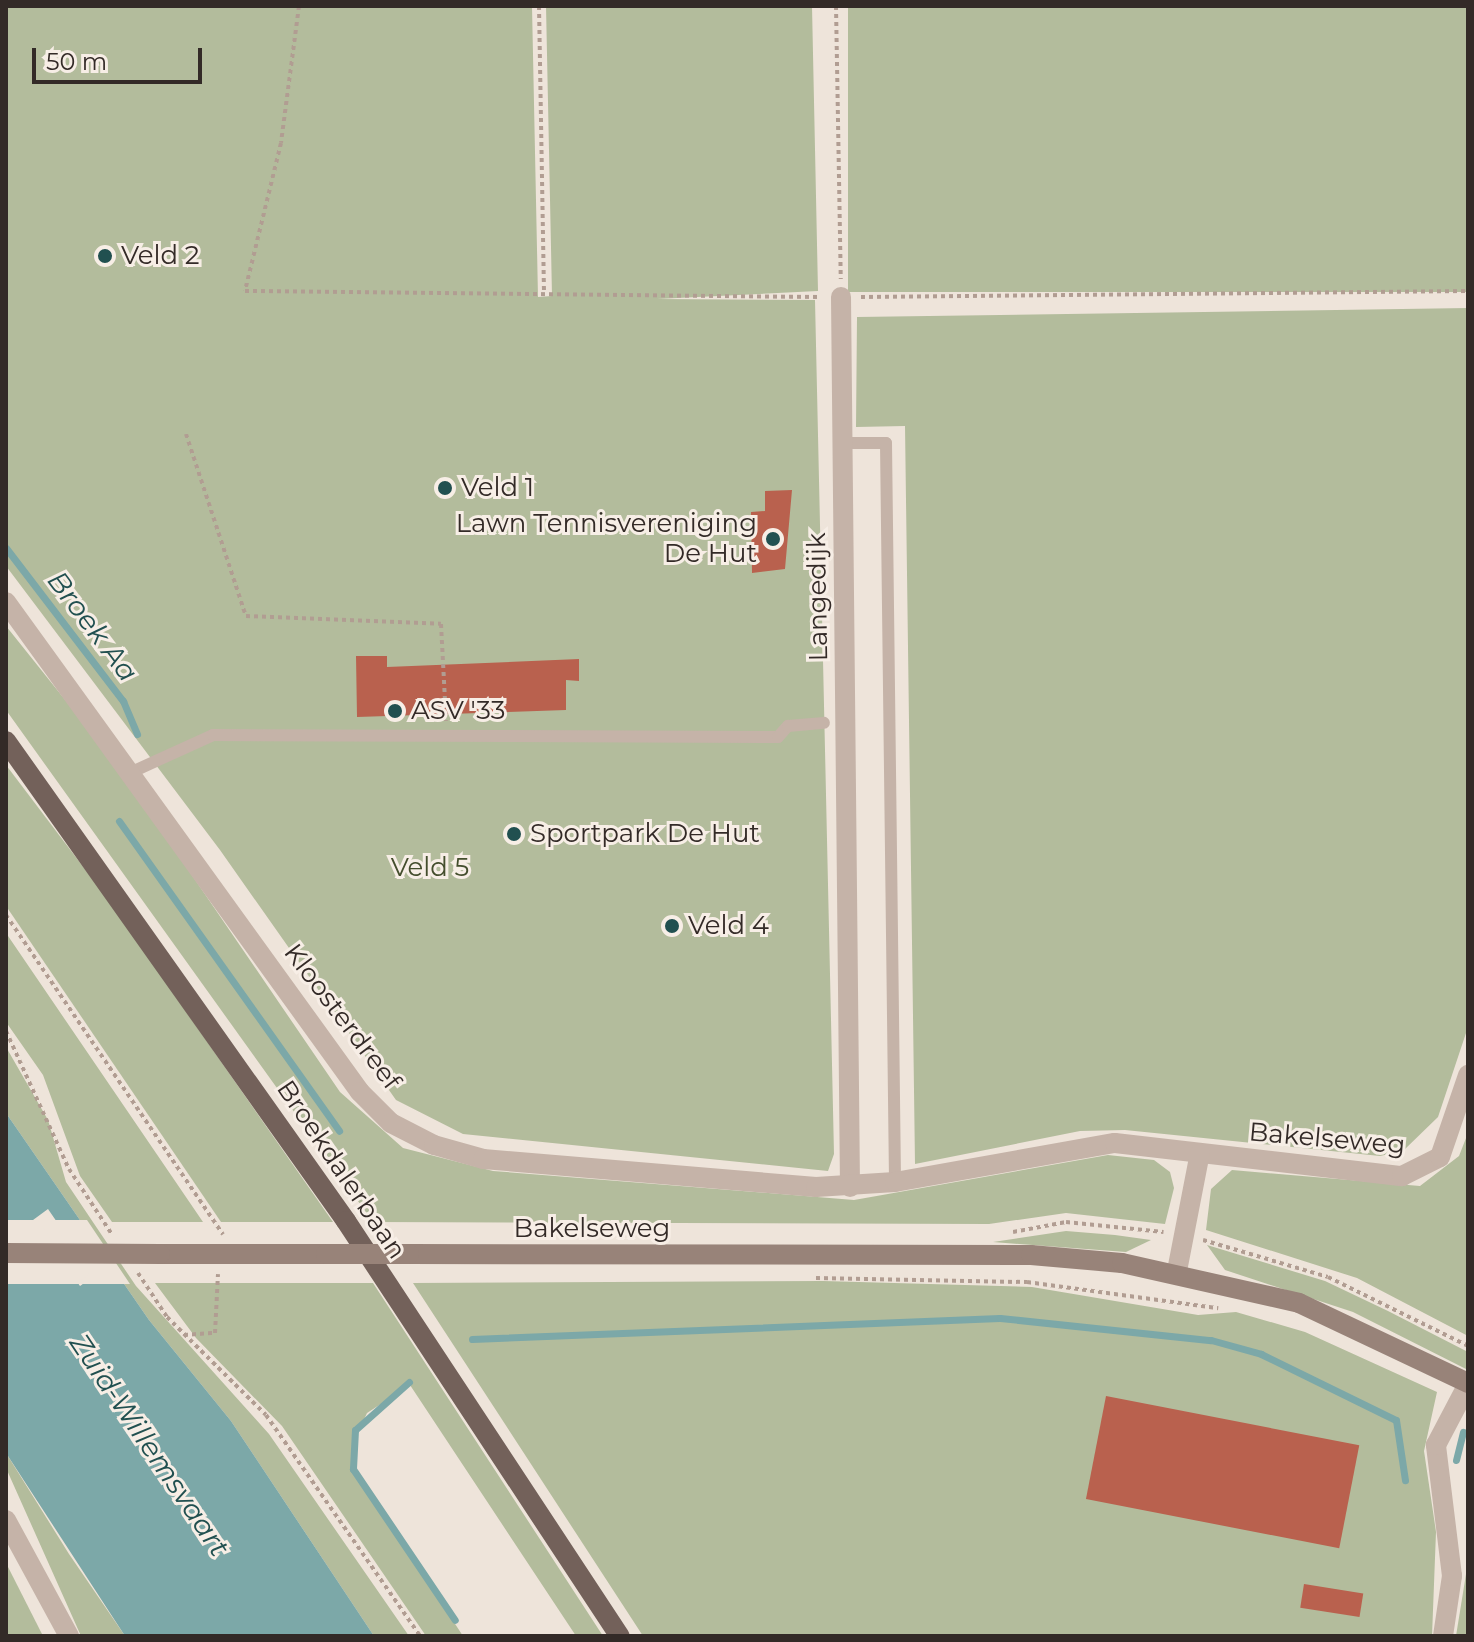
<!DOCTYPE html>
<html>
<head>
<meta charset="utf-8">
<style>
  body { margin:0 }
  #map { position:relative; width:1474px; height:1642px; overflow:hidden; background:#eee4da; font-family:Montserrat,sans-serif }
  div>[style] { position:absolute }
  .green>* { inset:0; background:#b3bc9c; transform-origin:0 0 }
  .water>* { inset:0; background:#7ca8a8 }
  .pier>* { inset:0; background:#eee4da }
  .stream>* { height:7px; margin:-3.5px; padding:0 3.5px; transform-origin:3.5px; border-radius:3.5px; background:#7ca8a8 }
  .building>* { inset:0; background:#b9614e; transform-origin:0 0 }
  .path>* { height:4px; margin-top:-2px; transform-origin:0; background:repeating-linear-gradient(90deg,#b19d92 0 4px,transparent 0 8px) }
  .lane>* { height:12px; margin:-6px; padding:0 6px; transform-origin:6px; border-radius:6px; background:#c5b3a8 }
  .street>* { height:20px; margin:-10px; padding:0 10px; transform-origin:10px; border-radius:10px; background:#c5b3a8 }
  .secondary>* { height:20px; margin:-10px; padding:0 10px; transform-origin:10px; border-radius:10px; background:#988379 }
  .primary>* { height:20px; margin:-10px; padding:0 10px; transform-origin:10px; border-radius:10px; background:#73615a }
  .secondary-bridge>* { height:20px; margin:-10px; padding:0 10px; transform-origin:10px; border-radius:10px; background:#988379 }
  .dots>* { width:22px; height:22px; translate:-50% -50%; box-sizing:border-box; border:4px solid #f7eee6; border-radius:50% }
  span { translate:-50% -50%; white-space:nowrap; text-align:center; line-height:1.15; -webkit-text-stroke:6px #f7eee6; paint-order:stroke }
  .poi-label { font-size:26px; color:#332a27 }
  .left { translate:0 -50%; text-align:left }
  .right { translate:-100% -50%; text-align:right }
  .street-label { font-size:26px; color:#332a27 }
  .park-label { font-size:26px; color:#444e2d }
  .water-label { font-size:28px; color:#215050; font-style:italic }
  .frame { position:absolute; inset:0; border:8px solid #332a27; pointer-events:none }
  .scale { position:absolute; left:32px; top:48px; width:170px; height:36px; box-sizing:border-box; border:4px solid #332a27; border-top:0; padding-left:10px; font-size:24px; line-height:28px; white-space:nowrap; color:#332a27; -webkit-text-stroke:6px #f7eee6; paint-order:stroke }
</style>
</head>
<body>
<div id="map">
  <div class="green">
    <div style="clip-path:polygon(6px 6px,532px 6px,538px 297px,552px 296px,546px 6px,812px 6px,818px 291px,657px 299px,815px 300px,834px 1154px,828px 1171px,463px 1134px,396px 1100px,220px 850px,6px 566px)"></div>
    <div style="left:848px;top:6px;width:620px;height:286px"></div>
    <div style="clip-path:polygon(1468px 308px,1468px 1027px,1438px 1117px,1403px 1151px,1380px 1156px,1125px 1130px,1080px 1131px,915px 1164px,905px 426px,856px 427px,857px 317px)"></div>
    <div style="clip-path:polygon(6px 626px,114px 761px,340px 1092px,403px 1148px,493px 1171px,854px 1200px,1108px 1155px,1154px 1160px,1170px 1172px,1174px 1188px,1165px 1224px,1066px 1213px,989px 1224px,373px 1222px,6px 710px)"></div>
    <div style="clip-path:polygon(6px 765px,106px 897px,333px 1222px,221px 1222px,6px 906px)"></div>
    <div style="clip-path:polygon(6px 933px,203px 1222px,112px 1222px,80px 1176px,43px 1075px,6px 1022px)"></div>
    <div style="clip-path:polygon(6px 1047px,48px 1120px,66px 1182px,136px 1286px,269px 1434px,409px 1636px,374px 1636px,231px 1421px,149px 1320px,6px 1113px)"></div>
    <div style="clip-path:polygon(1468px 1133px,1468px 1336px,1357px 1278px,1206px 1230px,1211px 1189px,1232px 1170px,1420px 1186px,1459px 1156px)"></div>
    <div style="clip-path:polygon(1066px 1231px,1115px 1235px,1151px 1240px,1126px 1252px,993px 1242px)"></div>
    <div style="clip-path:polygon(1207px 1245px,1325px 1281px,1388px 1311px,1468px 1352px,1468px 1370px,1353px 1312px,1225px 1270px)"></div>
    <div style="clip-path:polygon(823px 1281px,1032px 1287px,1198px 1315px,1236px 1312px,1305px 1332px,1437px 1392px,1424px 1451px,1436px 1532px,1432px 1636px,643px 1636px,413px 1283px)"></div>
    <div style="clip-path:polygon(155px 1283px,373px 1283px,603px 1636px,576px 1636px,410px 1385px,367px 1413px,353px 1443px,355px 1472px,463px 1636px,426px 1636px,282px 1426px,196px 1338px)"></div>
    <div style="clip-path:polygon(6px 1453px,69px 1554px,125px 1636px,81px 1636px,6px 1468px)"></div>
    <div style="clip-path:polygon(6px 1563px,43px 1636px,6px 1636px)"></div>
    <div style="clip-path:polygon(1467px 1568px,1468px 1636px,1456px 1636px)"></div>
  </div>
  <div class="water">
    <div style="clip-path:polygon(evenodd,6px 1113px,149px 1320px,231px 1421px,374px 1636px,125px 1636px,6px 1453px,6px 1113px,48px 1209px,94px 1276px,80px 1286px,33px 1220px,48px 1209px)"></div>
  </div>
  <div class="pier">
    <div style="clip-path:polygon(6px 1220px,38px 1220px,80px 1281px,89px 1275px,51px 1220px,87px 1220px,130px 1284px,6px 1284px)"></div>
  </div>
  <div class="stream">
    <div style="left:6px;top:548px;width:193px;rotate:52.6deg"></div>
    <div style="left:123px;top:701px;width:36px;rotate:67deg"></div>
    <div style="left:119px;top:821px;width:380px;rotate:54.6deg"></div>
    <div style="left:472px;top:1339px;width:528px;rotate:-2.28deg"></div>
    <div style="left:1000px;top:1318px;width:212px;rotate:6deg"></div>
    <div style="left:1211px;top:1340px;width:52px;rotate:15.6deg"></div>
    <div style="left:1261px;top:1354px;width:150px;rotate:26.1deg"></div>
    <div style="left:1396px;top:1420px;width:61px;rotate:81.5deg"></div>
    <div style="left:409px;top:1382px;width:72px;rotate:138.4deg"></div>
    <div style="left:355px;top:1430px;width:39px;rotate:93deg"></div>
    <div style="left:353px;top:1469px;width:182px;rotate:56deg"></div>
    <div style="left:1456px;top:1460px;width:29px;rotate:-76deg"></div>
  </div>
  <div class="building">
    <div style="clip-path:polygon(792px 490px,785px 569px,752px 573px,751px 512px,765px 511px,765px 491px)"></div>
    <div style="clip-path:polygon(356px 656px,387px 656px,387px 667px,579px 659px,579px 681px,566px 680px,566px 710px,357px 717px)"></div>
    <div style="left:1106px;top:1396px;width:258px;height:105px;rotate:11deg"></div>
    <div style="left:1304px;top:1584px;width:60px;height:24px;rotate:9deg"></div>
  </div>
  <div class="path">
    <div style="left:299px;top:6px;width:138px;rotate:97.5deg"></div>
    <div style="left:281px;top:143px;width:152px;rotate:103.7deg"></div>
    <div style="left:245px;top:291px;width:576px;rotate:0.6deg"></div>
    <div style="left:539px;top:6px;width:288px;rotate:89deg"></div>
    <div style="left:836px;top:6px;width:273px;rotate:89deg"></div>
    <div style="left:861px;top:297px;width:607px;rotate:-0.57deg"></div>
    <div style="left:186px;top:434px;width:192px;rotate:71.8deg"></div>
    <div style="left:246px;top:616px;width:195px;rotate:2.3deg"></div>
    <div style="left:441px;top:624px;width:97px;rotate:87deg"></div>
    <div style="left:6px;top:915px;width:386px;rotate:55.8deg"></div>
    <div style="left:6px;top:1031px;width:152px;rotate:65.5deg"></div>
    <div style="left:69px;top:1169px;width:77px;rotate:56.7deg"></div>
    <div style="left:1013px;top:1232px;width:54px;rotate:-10.7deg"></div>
    <div style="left:1066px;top:1222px;width:98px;rotate:5.9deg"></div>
    <div style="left:1203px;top:1240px;width:130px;rotate:16.5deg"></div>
    <div style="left:1328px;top:1277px;width:156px;rotate:26.2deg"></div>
    <div style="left:138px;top:1273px;width:53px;rotate:56.6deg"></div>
    <div style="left:167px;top:1317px;width:139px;rotate:44.7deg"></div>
    <div style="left:266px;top:1415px;width:269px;rotate:55.1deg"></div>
    <div style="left:816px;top:1278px;width:211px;rotate:1.1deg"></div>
    <div style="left:1027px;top:1282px;width:193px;rotate:7.8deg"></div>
    <div style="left:184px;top:1335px;width:31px;rotate:-4deg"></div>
    <div style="left:215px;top:1333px;width:59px;rotate:-87.1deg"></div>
  </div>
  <div class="lane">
    <div style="left:842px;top:443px;width:44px"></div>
    <div style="left:886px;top:443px;width:739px;rotate:89.3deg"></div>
    <div style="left:134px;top:771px;width:87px;rotate:-24.5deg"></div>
    <div style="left:213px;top:735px;width:565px;rotate:0.2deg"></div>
    <div style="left:778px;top:737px;width:15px;rotate:-48deg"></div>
    <div style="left:788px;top:726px;width:36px;rotate:-5deg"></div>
  </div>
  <div class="street">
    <div style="left:841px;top:297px;width:890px;rotate:89.42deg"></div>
    <div style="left:6px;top:602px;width:604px;rotate:54.15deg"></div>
    <div style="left:360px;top:1092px;width:44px;rotate:45deg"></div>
    <div style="left:391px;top:1123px;width:48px;rotate:27.1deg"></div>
    <div style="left:434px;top:1145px;width:51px;rotate:15.9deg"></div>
    <div style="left:483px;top:1159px;width:334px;rotate:4.8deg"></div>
    <div style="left:816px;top:1187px;width:79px;rotate:-3.6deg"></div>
    <div style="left:895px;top:1182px;width:223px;rotate:-10.1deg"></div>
    <div style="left:1115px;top:1143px;width:289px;rotate:6.6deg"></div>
    <div style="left:1402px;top:1176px;width:42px;rotate:-26.6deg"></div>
    <div style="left:1440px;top:1157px;width:87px;rotate:-71.1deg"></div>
    <div style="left:1177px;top:1271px;width:120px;rotate:-79deg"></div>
    <div style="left:6px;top:1520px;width:132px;rotate:61.5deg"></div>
    <div style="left:1443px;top:1636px;width:61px;rotate:-81.5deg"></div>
    <div style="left:1452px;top:1576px;width:132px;rotate:-97deg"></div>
    <div style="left:1436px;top:1445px;width:69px;rotate:-62.3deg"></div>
  </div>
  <div class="secondary">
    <div style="left:160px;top:1254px;width:166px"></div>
    <div style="left:409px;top:1254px;width:622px;rotate:0.09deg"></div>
    <div style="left:1031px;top:1255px;width:91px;rotate:5deg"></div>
    <div style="left:1122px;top:1263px;width:181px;rotate:12.7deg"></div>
    <div style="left:1299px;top:1303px;width:187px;rotate:25.3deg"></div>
  </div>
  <div class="primary">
    <div style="left:6px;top:741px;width:588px;rotate:54.69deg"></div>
    <div style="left:346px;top:1221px;width:497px;rotate:56.6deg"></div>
  </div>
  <div class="secondary-bridge">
    <div style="left:6px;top:1253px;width:154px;rotate:0.4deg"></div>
    <div style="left:326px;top:1254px;width:83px"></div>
  </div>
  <div class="dots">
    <div style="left:105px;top:256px;background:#215050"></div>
    <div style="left:445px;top:488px;background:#215050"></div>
    <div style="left:773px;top:539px;background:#215050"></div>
    <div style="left:395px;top:711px;background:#215050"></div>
    <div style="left:514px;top:834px;background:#215050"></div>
    <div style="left:672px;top:926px;background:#215050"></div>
  </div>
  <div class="poi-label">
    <span class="left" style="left:121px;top:256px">Veld 2</span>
    <span class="left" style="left:461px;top:488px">Veld 1</span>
    <span class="right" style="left:757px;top:539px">Lawn Tennisvereniging<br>De Hut</span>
    <span class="left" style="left:411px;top:711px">ASV '33</span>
    <span class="left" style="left:530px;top:834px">Sportpark De Hut</span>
    <span class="left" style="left:688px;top:926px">Veld 4</span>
  </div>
  <div class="street-label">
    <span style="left:818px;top:597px;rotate:-91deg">Langedijk</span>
    <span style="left:342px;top:1017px;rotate:53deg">Kloosterdreef</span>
    <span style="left:1327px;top:1139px;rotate:5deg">Bakelseweg</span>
    <span style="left:341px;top:1170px;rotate:56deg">Broekdalerbaan</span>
    <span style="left:592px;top:1229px">Bakelseweg</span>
  </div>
  <div class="park-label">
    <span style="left:430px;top:868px">Veld 5</span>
  </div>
  <div class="water-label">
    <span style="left:93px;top:626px;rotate:53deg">Broek Aa</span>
    <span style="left:150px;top:1445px;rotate:56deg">Zuid-Willemsvaart</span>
  </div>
  <div class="frame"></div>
  <div class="scale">50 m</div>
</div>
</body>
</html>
